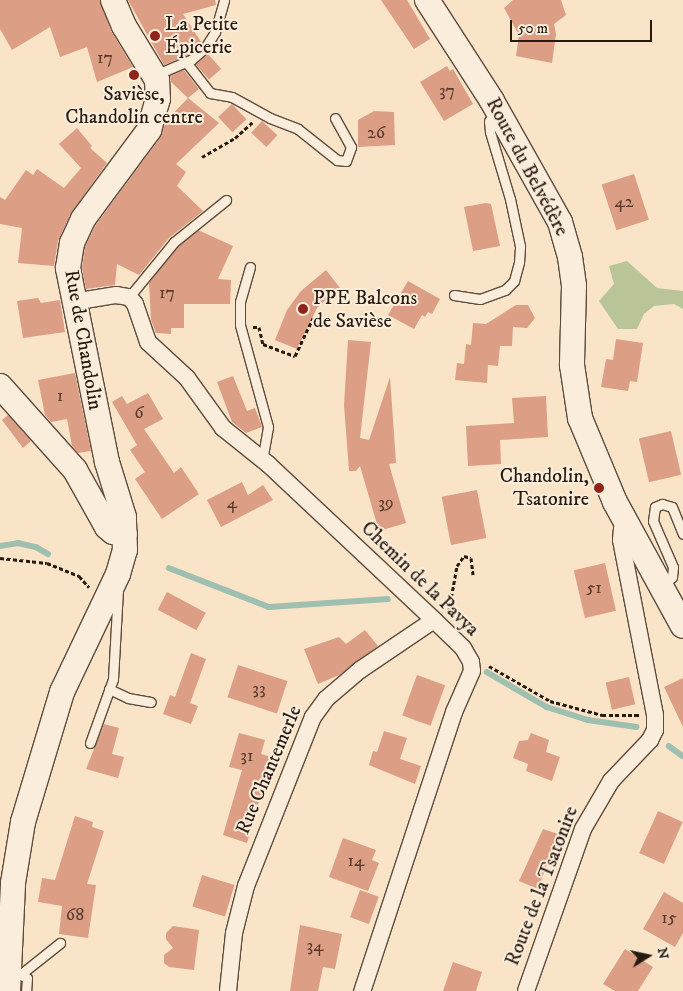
<!DOCTYPE html>
<html>
<head>
<meta charset="utf-8">
<style>
  body { margin:0 }
  #map { position:relative; width:683px; height:991px; overflow:hidden; background:#f9e4c8; font-family:"IM FELL DW Pica",serif }
  div>[style] { position:absolute }
  .green>* { inset:0; background:#b9c599 }
  .stream>* { height:5.5px; margin:-2.75px; padding:0 2.75px; transform-origin:2.75px; border-radius:2.75px; background:#9fbfb0 }
  .building>* { inset:0; background:#dc9e84; transform-origin:0 0 }
  .path>* { height:3px; margin-top:-1.5px; transform-origin:0; background:repeating-linear-gradient(90deg,#291a10 0 4px,transparent 0 6.5px) }
  .roads { filter:drop-shadow(1px 0 #5d4c3e) drop-shadow(-1px 0 #5d4c3e) drop-shadow(0 1px #5d4c3e) drop-shadow(0 -1px #5d4c3e) }
  .lane>* { height:9px; margin:-4.5px; padding:0 4.5px; transform-origin:4.5px; border-radius:4.5px; background:#fbeddb }
  .street>* { height:16px; margin:-8px; padding:0 8px; transform-origin:8px; border-radius:8px; background:#fbeddb }
  .secondary>* { height:24px; margin:-12px; padding:0 12px; transform-origin:12px; border-radius:12px; background:#fbeddb }
  .dots>* { width:14px; height:14px; translate:-50% -50%; box-sizing:border-box; border:2px solid #fbeddb; border-radius:50% }
  span { translate:-50% -50%; white-space:nowrap; text-align:center; line-height:1.15; -webkit-text-stroke:4px #fbeddb; paint-order:stroke }
  .number-label { font-size:18px; color:#563b2d }
  .number-label span { -webkit-text-stroke-width:0 }
  .poi-label { font-size:20px; color:#291a10 }
  .left { translate:0 -50%; text-align:left }
  .right { translate:-100% -50%; text-align:right }
  .street-label { font-size:20px; color:#291a10 }
  .north { position:absolute; left:623px; top:931px; width:50px; height:50px; -webkit-text-stroke:4px #fbeddb; paint-order:stroke; rotate:80deg; font-size:14px; font-weight:700; line-height:20px; text-align:center; color:#291a10 }
  .north::after { content:''; display:block; margin:auto; width:18px; height:22px; background:#291a10; clip-path:polygon(50% 0,100% 100%,50% 72%,0 100%) }
  .scale { position:absolute; left:510px; top:20px; width:142px; height:22px; box-sizing:border-box; border:2px solid #291a10; border-top:0; padding-left:6px; font-size:15px; line-height:18px; white-space:nowrap; color:#291a10; -webkit-text-stroke:4px #fbeddb; paint-order:stroke }
</style>
</head>
<body>
<div id="map">
  <div class="green">
    <div style="clip-path:polygon(627px 261px,657px 288px,683px 291px,683px 309px,674px 304px,654px 306px,644px 314px,637px 329px,618px 329px,599px 301px,614px 284px,609px 266px)"></div>
  </div>
  <div class="stream">
    <div style="left:0;top:546px;width:18px;rotate:-9deg"></div>
    <div style="left:18px;top:543px;width:18px;rotate:13deg"></div>
    <div style="left:36px;top:547px;width:14px;rotate:30deg"></div>
    <div style="left:169px;top:568px;width:107px;rotate:21.3deg"></div>
    <div style="left:269px;top:607px;width:119px;rotate:-3.8deg"></div>
    <div style="left:487px;top:672px;width:69px;rotate:30.3deg"></div>
    <div style="left:547px;top:707px;width:43px;rotate:17.6deg"></div>
    <div style="left:588px;top:720px;width:49px;rotate:8.1deg"></div>
    <div style="left:669px;top:746px;width:17px;rotate:36deg"></div>
  </div>
  <div class="building">
    <div style="clip-path:polygon(0 0,100px 0,111px 31px,133px 67px,97px 82px,87px 47px,60px 57px,50px 27px,12px 50px,0 29px)"></div>
    <div style="clip-path:polygon(128px 0,215px 0,216px 5px,183px 14px,201px 42px,188px 55px,164px 65px)"></div>
    <div style="clip-path:polygon(381px 0,407px 0,430px 39px,414px 49px)"></div>
    <div style="clip-path:polygon(513px 0,561px 0,566px 15px,554px 24px,556px 34px,552px 63px,516px 56px,519px 35px,504px 8px)"></div>
    <div style="left:208px;top:54px;width:20px;height:16px;rotate:49deg"></div>
    <div style="clip-path:polygon(447px 66px,450px 71px,453px 69px,473px 104px,444px 121px,420px 82px)"></div>
    <div style="clip-path:polygon(184px 70px,199px 89px,188px 98px,219px 123px,176px 164px,186px 172px,177px 186px,203px 211px,169px 238px,139px 275px,117px 264px,115px 285px,86px 289px,82px 268px,85px 247px,95px 226px,160px 138px,166px 121px,188px 98px,171px 82px,170px 76px)"></div>
    <div style="left:232px;top:104px;width:21px;height:19px;rotate:47deg"></div>
    <div style="clip-path:polygon(374px 111px,394px 112px,395px 145px,358px 147px,358px 120px)"></div>
    <div style="left:262px;top:121px;width:21px;height:16px;rotate:43deg"></div>
    <div style="clip-path:polygon(77px 128px,92px 146px,90px 148px,107px 163px,71px 213px,58px 241px,54px 266px,18px 263px,22px 228px,0 224px,0 197px,5px 200px,26px 170px,33px 175px,37px 169px,64px 188px,81px 168px,59px 144px)"></div>
    <div style="left:634px;top:174px;width:48px;height:34px;rotate:72deg"></div>
    <div style="clip-path:polygon(486px 203px,491px 204px,500px 246px,473px 251px,464px 207px)"></div>
    <div style="clip-path:polygon(198px 230px,233px 246px,218px 279px,231px 280px,230px 304px,184px 304px,184px 328px,171px 328px,171px 334px,156px 333px,151px 320px,149px 283px,178px 246px)"></div>
    <div style="clip-path:polygon(326px 270px,340px 288px,317px 308px,297px 349px,275px 340px,287px 310px,301px 291px)"></div>
    <div style="clip-path:polygon(408px 281px,440px 299px,432px 314px,428px 312px,425px 317px,422px 315px,414px 329px,388px 315px)"></div>
    <div style="clip-path:polygon(38px 298px,41px 303px,60px 300px,65px 332px,23px 338px,17px 301px)"></div>
    <div style="clip-path:polygon(516px 305px,528px 305px,535px 318px,527px 328px,513px 327px,512px 346px,500px 346px,498px 366px,488px 365px,487px 383px,455px 380px,457px 363px,464px 364px,466px 344px,471px 345px,473px 323px,486px 324px)"></div>
    <div style="clip-path:polygon(616px 339px,643px 343px,637px 382px,630px 381px,628px 391px,601px 387px,606px 359px,613px 360px)"></div>
    <div style="clip-path:polygon(348px 340px,371px 342px,360px 438px,369px 440px,390px 377px,396px 463px,389px 464px,406px 523px,379px 531px,360px 466px,356px 471px,349px 471px,344px 405px)"></div>
    <div style="clip-path:polygon(75px 373px,91px 451px,78px 453px,72px 446px,67px 419px,51px 422px,45px 415px,38px 380px)"></div>
    <div style="clip-path:polygon(233px 376px,247px 411px,255px 408px,262px 427px,246px 433px,232px 422px,217px 382px)"></div>
    <div style="clip-path:polygon(148px 393px,163px 419px,144px 429px,174px 473px,181px 467px,199px 494px,162px 519px,135px 479px,145px 472px,130px 450px,137px 445px,112px 402px,122px 396px,127px 404px)"></div>
    <div style="clip-path:polygon(546px 396px,548px 437px,500px 440px,501px 464px,468px 466px,466px 426px,514px 423px,512px 398px)"></div>
    <div style="clip-path:polygon(8px 415px,31px 441px,23px 448px,2px 420px)"></div>
    <div style="left:671px;top:431px;width:45px;height:33px;rotate:77deg"></div>
    <div style="clip-path:polygon(242px 482px,248px 495px,263px 485px,273px 500px,221px 527px,207px 500px)"></div>
    <div style="left:477px;top:490px;width:49px;height:36px;rotate:79deg"></div>
    <div style="left:605px;top:563px;width:49px;height:32px;rotate:77deg"></div>
    <div style="left:167px;top:592px;width:44px;height:20px;rotate:28deg"></div>
    <div style="clip-path:polygon(365px 630px,378px 646px,339px 675px,318px 684px,304px 649px,339px 637px,346px 644px)"></div>
    <div style="clip-path:polygon(191px 653px,206px 659px,190px 703px,198px 706px,191px 724px,163px 714px,170px 695px,175px 697px)"></div>
    <div style="left:238px;top:665px;width:52px;height:34px;rotate:18deg"></div>
    <div style="left:417px;top:675px;width:30px;height:43px;rotate:20deg"></div>
    <div style="left:629px;top:677px;width:28px;height:24px;rotate:77deg"></div>
    <div style="clip-path:polygon(683px 678px,683px 727px,664px 687px)"></div>
    <div style="clip-path:polygon(104px 724px,119px 728px,112px 754px,124px 757px,118px 778px,86px 769px)"></div>
    <div style="clip-path:polygon(384px 731px,407px 738px,400px 759px,421px 766px,415px 784px,369px 765px,373px 751px,377px 752px)"></div>
    <div style="clip-path:polygon(239px 733px,265px 740px,261px 754px,278px 759px,272px 779px,266px 778px,247px 843px,223px 835px,242px 770px,229px 767px)"></div>
    <div style="clip-path:polygon(531px 733px,549px 740px,546px 752px,560px 757px,552px 781px,526px 771px,528px 764px,513px 758px,519px 741px,528px 740px)"></div>
    <div style="left:658px;top:811px;width:27px;height:46px;rotate:24deg"></div>
    <div style="clip-path:polygon(75px 816px,93px 822px,92px 827px,104px 831px,87px 884px,96px 885px,88px 938px,59px 934px,62px 906px,38px 902px,42px 878px,55px 880px)"></div>
    <div style="clip-path:polygon(543px 829px,558px 834px,538px 889px,519px 881px)"></div>
    <div style="clip-path:polygon(343px 838px,376px 850px,372px 860px,379px 863px,368px 891px,329px 877px)"></div>
    <div style="left:202px;top:875px;width:34px;height:33px;rotate:17deg"></div>
    <div style="left:360px;top:890px;width:20px;height:29px;rotate:20deg"></div>
    <div style="clip-path:polygon(664px 892px,683px 903px,683px 933px,675px 947px,643px 929px)"></div>
    <div style="clip-path:polygon(300px 925px,342px 934px,335px 969px,323px 967px,318px 991px,290px 991px)"></div>
    <div style="clip-path:polygon(173px 926px,199px 930px,194px 970px,169px 967px,164px 963px,164px 955px,173px 948px,166px 939px,166px 933px)"></div>
    <div style="clip-path:polygon(625px 949px,653px 967px,638px 991px,615px 991px,603px 984px)"></div>
    <div style="clip-path:polygon(453px 962px,482px 972px,476px 991px,443px 991px)"></div>
  </div>
  <div class="path">
    <div style="left:202px;top:157px;width:38px;rotate:-30deg"></div>
    <div style="left:235px;top:138px;width:24px;rotate:-42deg"></div>
    <div style="left:253px;top:327px;width:6px"></div>
    <div style="left:259px;top:327px;width:17px;rotate:77deg"></div>
    <div style="left:263px;top:344px;width:34px;rotate:21deg"></div>
    <div style="left:295px;top:356px;width:42px;rotate:-64.7deg"></div>
    <div style="left:0;top:558px;width:47px;rotate:6.1deg"></div>
    <div style="left:47px;top:563px;width:35px;rotate:22deg"></div>
    <div style="left:79px;top:576px;width:15px;rotate:48deg"></div>
    <div style="left:449px;top:610px;width:45px;rotate:-79.7deg"></div>
    <div style="left:457px;top:566px;width:12px;rotate:-55deg"></div>
    <div style="left:464px;top:556px;width:7px;rotate:16deg"></div>
    <div style="left:471px;top:558px;width:17px;rotate:83deg"></div>
    <div style="left:489px;top:666px;width:70px;rotate:29.8deg"></div>
    <div style="left:550px;top:701px;width:54px;rotate:15.1deg"></div>
    <div style="left:602px;top:715px;width:37px"></div>
  </div>
  <div class="roads">
    <div class="lane">
      <div style="left:186px;top:62px;width:39px;rotate:52deg"></div>
      <div style="left:210px;top:93px;width:22px;rotate:10deg"></div>
      <div style="left:232px;top:97px;width:43px;rotate:28.9deg"></div>
      <div style="left:270px;top:118px;width:30px;rotate:21deg"></div>
      <div style="left:298px;top:129px;width:50px;rotate:38.5deg"></div>
      <div style="left:337px;top:160px;width:9px;rotate:6deg"></div>
      <div style="left:346px;top:161px;width:15px;rotate:-70deg"></div>
      <div style="left:351px;top:147px;width:33px;rotate:-119deg"></div>
      <div style="left:155px;top:75px;width:39px;rotate:-23deg"></div>
      <div style="left:191px;top:60px;width:18px;rotate:-41deg"></div>
      <div style="left:205px;top:48px;width:19px;rotate:-58deg"></div>
      <div style="left:215px;top:32px;width:33px;rotate:-74deg"></div>
      <div style="left:250px;top:267px;width:36px;rotate:106deg"></div>
      <div style="left:240px;top:302px;width:23px;rotate:90deg"></div>
      <div style="left:240px;top:325px;width:106px;rotate:74.6deg"></div>
      <div style="left:268px;top:427px;width:34px;rotate:100deg"></div>
      <div style="left:454px;top:295px;width:26px;rotate:9deg"></div>
      <div style="left:480px;top:299px;width:27px;rotate:-20deg"></div>
      <div style="left:505px;top:290px;width:13px;rotate:-45deg"></div>
      <div style="left:514px;top:281px;width:20px;rotate:-75deg"></div>
      <div style="left:519px;top:262px;width:16px;rotate:-86deg"></div>
      <div style="left:520px;top:246px;width:48px;rotate:-102deg"></div>
      <div style="left:510px;top:199px;width:70px;rotate:-106.6deg"></div>
      <div style="left:490px;top:132px;width:11px;rotate:-95deg"></div>
      <div style="left:489px;top:121px;width:11px;rotate:-52deg"></div>
      <div style="left:129px;top:297px;width:71px;rotate:-50.7deg"></div>
      <div style="left:174px;top:242px;width:67px;rotate:-38.9deg"></div>
      <div style="left:662px;top:586px;width:13px;rotate:-42deg"></div>
      <div style="left:672px;top:577px;width:10px;rotate:-84deg"></div>
      <div style="left:673px;top:567px;width:50px;rotate:-113.5deg"></div>
      <div style="left:653px;top:521px;width:14px;rotate:-82deg"></div>
      <div style="left:655px;top:507px;width:8px;rotate:-23deg"></div>
      <div style="left:662px;top:504px;width:10px;rotate:17deg"></div>
      <div style="left:672px;top:507px;width:29px;rotate:68deg"></div>
      <div style="left:109px;top:689px;width:21px;rotate:25deg"></div>
      <div style="left:128px;top:698px;width:23px;rotate:10deg"></div>
      <div style="left:90px;top:743px;width:68px;rotate:-70.2deg"></div>
      <div style="left:113px;top:679px;width:90px;rotate:-86.8deg"></div>
      <div style="left:17px;top:973px;width:11px;rotate:27deg"></div>
      <div style="left:27px;top:978px;width:13px;rotate:94deg"></div>
      <div style="left:21px;top:974px;width:50px;rotate:-38.5deg"></div>
    </div>
    <div class="street">
      <div style="left:73px;top:302px;width:44px;rotate:-9.2deg"></div>
      <div style="left:116px;top:295px;width:13px;rotate:9deg"></div>
      <div style="left:129px;top:297px;width:9px;rotate:49deg"></div>
      <div style="left:135px;top:304px;width:40px;rotate:71.1deg"></div>
      <div style="left:148px;top:342px;width:53px;rotate:42.7deg"></div>
      <div style="left:187px;top:378px;width:62px;rotate:54.2deg"></div>
      <div style="left:223px;top:428px;width:58px;rotate:38.7deg"></div>
      <div style="left:268px;top:464px;width:228px;rotate:43.2deg"></div>
      <div style="left:434px;top:620px;width:40px;rotate:44deg"></div>
      <div style="left:463px;top:648px;width:16px;rotate:60deg"></div>
      <div style="left:471px;top:662px;width:9px;rotate:84deg"></div>
      <div style="left:472px;top:671px;width:45px;rotate:113.7deg"></div>
      <div style="left:454px;top:712px;width:294px;rotate:108.2deg"></div>
      <div style="left:228px;top:991px;width:58px;rotate:-84.1deg"></div>
      <div style="left:234px;top:933px;width:49px;rotate:-75.7deg"></div>
      <div style="left:246px;top:886px;width:182px;rotate:-68.4deg"></div>
      <div style="left:313px;top:717px;width:22px;rotate:-54deg"></div>
      <div style="left:326px;top:699px;width:45px;rotate:-40.5deg"></div>
      <div style="left:360px;top:670px;width:89px;rotate:-34deg"></div>
      <div style="left:526px;top:991px;width:172px;rotate:-70.6deg"></div>
      <div style="left:583px;top:829px;width:56px;rotate:-59.7deg"></div>
      <div style="left:611px;top:781px;width:57px;rotate:-46.4deg"></div>
      <div style="left:650px;top:740px;width:11px;rotate:-63deg"></div>
      <div style="left:655px;top:730px;width:15px;rotate:-90deg"></div>
      <div style="left:655px;top:715px;width:178px;rotate:-101deg"></div>
      <div style="left:621px;top:540px;width:11px;rotate:-85deg"></div>
      <div style="left:622px;top:529px;width:8px;rotate:-40deg"></div>
    </div>
    <div class="secondary">
      <div style="left:427px;top:0;width:120px;rotate:57.2deg"></div>
      <div style="left:492px;top:101px;width:139px;rotate:60.7deg"></div>
      <div style="left:560px;top:222px;width:36px;rotate:74deg"></div>
      <div style="left:570px;top:257px;width:29px;rotate:82deg"></div>
      <div style="left:574px;top:286px;width:79px;rotate:91.5deg"></div>
      <div style="left:572px;top:365px;width:54px;rotate:81.4deg"></div>
      <div style="left:580px;top:418px;width:91px;rotate:67.4deg"></div>
      <div style="left:615px;top:502px;width:141px;rotate:61.3deg"></div>
      <div style="left:0;top:386px;width:113px;rotate:48.2deg"></div>
      <div style="left:75px;top:470px;width:65px;rotate:60.7deg"></div>
      <div style="left:107px;top:527px;width:8px;rotate:40deg"></div>
      <div style="left:113px;top:532px;width:12px;rotate:9deg"></div>
      <div style="left:8px;top:991px;width:108px;rotate:-87.3deg"></div>
      <div style="left:13px;top:883px;width:62px;rotate:-80.7deg"></div>
      <div style="left:23px;top:822px;width:136px;rotate:-73.3deg"></div>
      <div style="left:62px;top:692px;width:131px;rotate:-64.6deg"></div>
      <div style="left:118px;top:574px;width:25px;rotate:-74deg"></div>
      <div style="left:125px;top:550px;width:33px;rotate:-92deg"></div>
      <div style="left:124px;top:517px;width:58px;rotate:-107.2deg"></div>
      <div style="left:107px;top:462px;width:198px;rotate:-101.4deg"></div>
      <div style="left:68px;top:268px;width:25px;rotate:-81deg"></div>
      <div style="left:72px;top:243px;width:26px;rotate:-65deg"></div>
      <div style="left:83px;top:219px;width:111px;rotate:-53.4deg"></div>
      <div style="left:149px;top:130px;width:32px;rotate:-74deg"></div>
      <div style="left:158px;top:99px;width:19px;rotate:-93deg"></div>
      <div style="left:157px;top:80px;width:63px;rotate:-121.4deg"></div>
      <div style="left:124px;top:26px;width:28px;rotate:-113deg"></div>
    </div>
  </div>
  <div class="dots">
    <div style="left:155px;top:36px;background:#8f2418"></div>
    <div style="left:134px;top:75px;background:#8f2418"></div>
    <div style="left:303px;top:309px;background:#8f2418"></div>
    <div style="left:599px;top:488px;background:#8f2418"></div>
  </div>
  <div class="number-label">
    <span style="left:105px;top:58px">17</span>
    <span style="left:447px;top:91px">37</span>
    <span style="left:376px;top:133px">26</span>
    <span style="left:624px;top:202px">42</span>
    <span style="left:167px;top:293px">17</span>
    <span style="left:60px;top:396px">1</span>
    <span style="left:139px;top:413px">6</span>
    <span style="left:232px;top:503px">4</span>
    <span style="left:386px;top:503px">39</span>
    <span style="left:594px;top:588px">51</span>
    <span style="left:259px;top:689px">33</span>
    <span style="left:247px;top:756px">31</span>
    <span style="left:356px;top:861px">14</span>
    <span style="left:75px;top:915px">68</span>
    <span style="left:669px;top:918px">15</span>
    <span style="left:315px;top:946px">34</span>
  </div>
  <div class="poi-label">
    <span class="left" style="left:165px;top:36px">La Petite<br>Épicerie</span>
    <span style="left:134px;top:106px">Savièse,<br>Chandolin centre</span>
    <span class="left" style="left:313px;top:310px">PPE Balcons<br>de Savièse</span>
    <span class="right" style="left:589px;top:488px">Chandolin,<br>Tsatonire</span>
  </div>
  <div class="street-label">
    <span style="left:527px;top:167px;rotate:62deg">Route du Belvédère</span>
    <span style="left:83px;top:340px;rotate:80deg">Rue de Chandolin</span>
    <span style="left:420px;top:579px;rotate:44deg">Chemin de la Pavya</span>
    <span style="left:269px;top:770px;rotate:-67deg">Rue Chantemerle</span>
    <span style="left:542px;top:886px;rotate:-69deg">Route de la Tsatonire</span>
  </div>
  <div class="north">N</div>
  <div class="scale">50 m</div>
</div>
</body>
</html>
